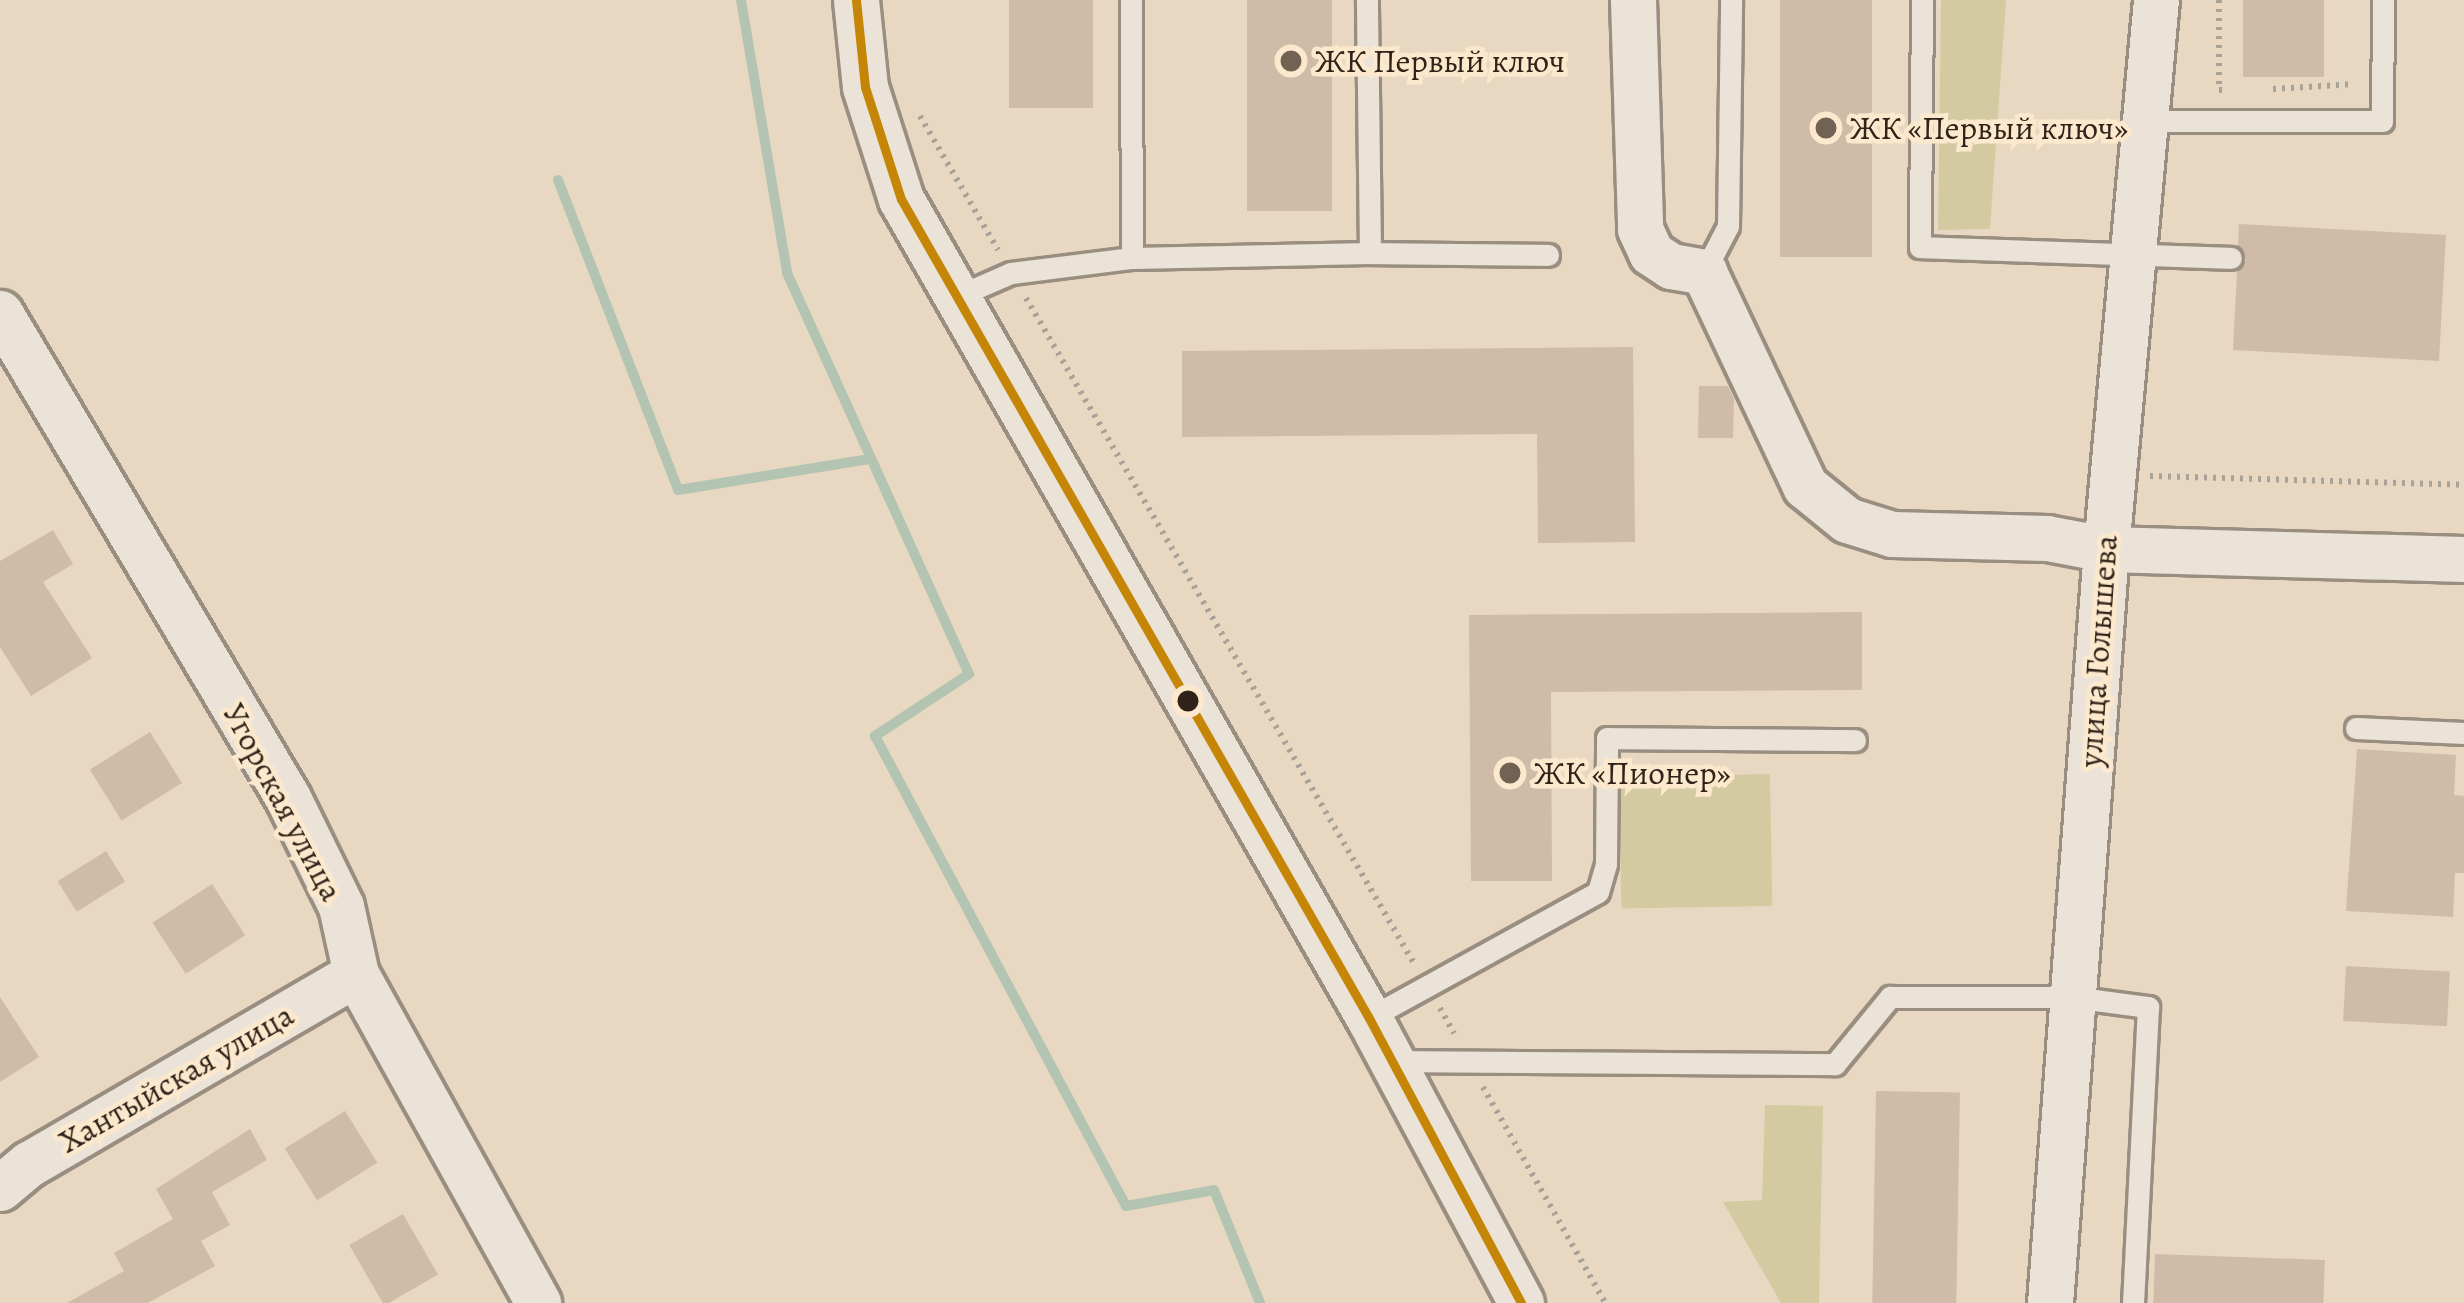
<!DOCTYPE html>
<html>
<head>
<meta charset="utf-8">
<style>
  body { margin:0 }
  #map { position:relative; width:2464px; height:1303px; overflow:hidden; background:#e9d8c1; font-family:Alegreya,serif }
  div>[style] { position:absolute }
  .green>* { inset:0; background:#d4caa2; transform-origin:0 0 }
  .stream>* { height:10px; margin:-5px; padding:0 5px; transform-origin:5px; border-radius:5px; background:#b4c4b2 }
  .building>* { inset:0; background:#d0baa8; transform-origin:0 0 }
  .path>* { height:6px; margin-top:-3px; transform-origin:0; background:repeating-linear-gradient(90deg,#a9a298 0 3px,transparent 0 9px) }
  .roads { filter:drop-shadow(3px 0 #998e80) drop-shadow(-3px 0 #998e80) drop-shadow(0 3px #998e80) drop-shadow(0 -3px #998e80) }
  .lane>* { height:21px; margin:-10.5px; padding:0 10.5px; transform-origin:10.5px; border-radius:10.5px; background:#ece3d8 }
  .street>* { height:45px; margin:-22.5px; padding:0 22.5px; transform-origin:22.5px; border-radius:22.5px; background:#ece3d8 }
  .bus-1>* { height:9px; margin:-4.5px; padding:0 4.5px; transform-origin:4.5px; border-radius:4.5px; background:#c58506 }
  .dots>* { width:33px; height:33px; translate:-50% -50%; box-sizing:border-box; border:6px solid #fce8cc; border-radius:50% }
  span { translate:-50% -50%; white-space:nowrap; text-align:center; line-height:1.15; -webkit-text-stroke:9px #fce8cc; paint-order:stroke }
  .poi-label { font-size:33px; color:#30231a }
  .left { translate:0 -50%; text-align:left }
  .street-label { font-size:33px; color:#30231a }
</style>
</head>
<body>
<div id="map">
  <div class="green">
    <div style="clip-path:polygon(1941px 0,2006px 0,1990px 229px,1938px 230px)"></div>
    <div style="left:1770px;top:774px;width:132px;height:151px;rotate:89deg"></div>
    <div style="clip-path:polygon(1765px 1105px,1823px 1106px,1819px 1303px,1781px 1303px,1723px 1202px,1762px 1200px)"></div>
  </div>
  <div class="stream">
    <div style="left:741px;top:0;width:277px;rotate:80.4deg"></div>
    <div style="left:787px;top:273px;width:440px;rotate:65.6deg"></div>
    <div style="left:969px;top:674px;width:113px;rotate:146.6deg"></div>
    <div style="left:875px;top:736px;width:533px;rotate:61.9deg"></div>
    <div style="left:1126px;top:1206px;width:89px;rotate:-10.3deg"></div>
    <div style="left:1214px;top:1190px;width:122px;rotate:67.8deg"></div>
    <div style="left:558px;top:180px;width:332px;rotate:68.8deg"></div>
    <div style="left:678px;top:490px;width:194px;rotate:-9.2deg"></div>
  </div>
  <div class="building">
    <div style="left:1009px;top:0;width:84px;height:108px"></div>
    <div style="left:1247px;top:0;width:85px;height:211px"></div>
    <div style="left:1780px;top:0;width:92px;height:257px"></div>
    <div style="left:2243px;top:0;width:81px;height:77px"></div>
    <div style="clip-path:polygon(2239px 224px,2446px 235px,2439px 361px,2233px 350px,2237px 272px,2246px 260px,2238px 245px)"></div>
    <div style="clip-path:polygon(1633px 347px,1635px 542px,1538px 543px,1537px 434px,1182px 437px,1182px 351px)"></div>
    <div style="clip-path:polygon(1699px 386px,1728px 386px,1734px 399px,1733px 438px,1698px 438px)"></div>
    <div style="clip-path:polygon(53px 530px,73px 564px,43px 582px,92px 658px,31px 696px,0 647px,0 561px)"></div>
    <div style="clip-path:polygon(1862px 612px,1862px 690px,1551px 692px,1552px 881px,1471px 881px,1469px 615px)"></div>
    <div style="left:150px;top:732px;width:60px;height:71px;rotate:58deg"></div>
    <div style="clip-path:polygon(2357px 749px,2456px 755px,2454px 795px,2464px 796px,2464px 873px,2455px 873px,2453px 917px,2346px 911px)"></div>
    <div style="left:106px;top:851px;width:36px;height:57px;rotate:58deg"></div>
    <div style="left:212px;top:884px;width:61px;height:71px;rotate:57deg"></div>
    <div style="left:2346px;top:966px;width:104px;height:55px;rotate:3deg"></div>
    <div style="clip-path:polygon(0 997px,39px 1057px,0 1082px)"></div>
    <div style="left:1876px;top:1091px;width:84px;height:212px;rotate:1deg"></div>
    <div style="left:345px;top:1111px;width:61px;height:71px;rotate:58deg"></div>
    <div style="clip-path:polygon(250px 1129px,267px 1160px,212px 1192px,230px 1225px,201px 1241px,215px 1266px,148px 1303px,67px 1303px,124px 1271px,114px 1253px,173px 1219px,156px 1189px)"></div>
    <div style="left:403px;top:1214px;width:70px;height:62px;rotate:60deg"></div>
    <div style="left:2155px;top:1254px;width:170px;height:49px;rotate:2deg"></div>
  </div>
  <div class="path">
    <div style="left:2219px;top:0;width:90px;rotate:90deg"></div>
    <div style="left:2219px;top:90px;width:5px"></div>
    <div style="left:2273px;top:89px;width:81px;rotate:-3.5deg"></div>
    <div style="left:920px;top:116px;width:155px;rotate:59.8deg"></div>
    <div style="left:1026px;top:298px;width:772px;rotate:59.75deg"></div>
    <div style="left:2150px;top:476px;width:314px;rotate:1.6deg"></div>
    <div style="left:1440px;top:1008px;width:29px;rotate:61deg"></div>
    <div style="left:1483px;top:1087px;width:248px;rotate:60.5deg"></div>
  </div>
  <div class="roads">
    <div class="lane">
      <div style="left:1131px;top:0;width:258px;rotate:89.8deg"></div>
      <div style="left:1922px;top:0;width:247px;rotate:90.5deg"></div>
      <div style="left:1920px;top:247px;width:311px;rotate:2deg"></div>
      <div style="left:2148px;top:121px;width:234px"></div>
      <div style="left:2382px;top:121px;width:121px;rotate:-89.5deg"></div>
      <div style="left:1370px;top:253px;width:178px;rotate:0.6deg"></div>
      <div style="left:1704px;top:272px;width:52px;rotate:-62.4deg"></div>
      <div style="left:1728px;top:226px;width:226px;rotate:-89.2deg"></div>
      <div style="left:956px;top:297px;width:60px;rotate:-23.6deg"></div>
      <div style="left:1011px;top:273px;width:122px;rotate:-7.1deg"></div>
      <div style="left:1132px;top:258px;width:238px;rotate:-1.2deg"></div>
      <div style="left:1370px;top:253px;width:253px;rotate:-90.7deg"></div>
      <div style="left:2356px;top:728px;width:108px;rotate:2.7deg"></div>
      <div style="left:1369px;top:1018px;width:261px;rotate:-28.8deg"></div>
      <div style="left:1598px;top:892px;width:29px;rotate:-74deg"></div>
      <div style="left:1606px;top:864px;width:126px;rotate:-89.5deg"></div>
      <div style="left:1607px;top:738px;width:248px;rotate:0.5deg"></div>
      <div style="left:1392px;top:1061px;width:443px;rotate:0.4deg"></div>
      <div style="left:1835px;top:1064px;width:87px;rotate:-50.6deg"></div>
      <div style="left:1890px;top:997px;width:182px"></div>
      <div style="left:2072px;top:997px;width:77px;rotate:7.5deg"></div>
      <div style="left:2148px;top:1007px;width:296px;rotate:92.9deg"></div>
    </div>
    <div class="street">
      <div style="left:856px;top:0;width:87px;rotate:84.1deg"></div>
      <div style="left:865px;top:87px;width:118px;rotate:72.2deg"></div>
      <div style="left:901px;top:199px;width:943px;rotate:60.26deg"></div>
      <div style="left:1369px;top:1018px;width:323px;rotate:61.9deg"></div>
      <div style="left:1633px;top:0;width:229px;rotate:88.2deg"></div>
      <div style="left:1640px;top:229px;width:26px;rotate:65deg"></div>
      <div style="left:1651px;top:253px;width:24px;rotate:33deg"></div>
      <div style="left:1671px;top:266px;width:34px;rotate:10deg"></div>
      <div style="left:1704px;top:272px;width:237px;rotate:64.7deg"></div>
      <div style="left:1805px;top:486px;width:54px;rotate:39deg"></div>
      <div style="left:1847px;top:520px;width:47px;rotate:17.3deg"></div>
      <div style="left:1892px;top:534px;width:155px;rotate:1.5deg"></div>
      <div style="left:2047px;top:538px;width:60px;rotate:10.6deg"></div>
      <div style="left:2106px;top:549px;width:358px;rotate:1.6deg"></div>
      <div style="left:0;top:313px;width:564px;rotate:59.3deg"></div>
      <div style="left:288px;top:798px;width:120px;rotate:63.9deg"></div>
      <div style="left:341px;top:906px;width:70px;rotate:77.6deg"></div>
      <div style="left:356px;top:974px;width:376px;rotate:61deg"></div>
      <div style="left:0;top:1188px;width:38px;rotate:-40deg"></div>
      <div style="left:29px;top:1164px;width:378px;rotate:-30.2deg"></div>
      <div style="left:2050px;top:1303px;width:756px;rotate:-85.75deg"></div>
      <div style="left:2106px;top:549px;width:551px;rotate:-84.8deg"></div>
    </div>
  </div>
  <div class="bus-1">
    <div style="left:856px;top:0;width:87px;rotate:84.1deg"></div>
    <div style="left:865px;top:87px;width:118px;rotate:72.2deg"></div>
    <div style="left:901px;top:199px;width:943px;rotate:60.26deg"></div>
    <div style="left:1369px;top:1018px;width:323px;rotate:61.9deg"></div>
  </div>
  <div class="dots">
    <div style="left:1291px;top:61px;background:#716254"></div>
    <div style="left:1826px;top:128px;background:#716254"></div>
    <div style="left:1188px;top:701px;background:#30231a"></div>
    <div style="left:1510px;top:773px;background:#716254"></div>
  </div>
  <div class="poi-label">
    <span class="left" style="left:1315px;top:61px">ЖК Первый ключ</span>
    <span class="left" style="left:1850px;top:128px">ЖК «Первый ключ»</span>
    <span class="left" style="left:1534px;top:773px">ЖК «Пионер»</span>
  </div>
  <div class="street-label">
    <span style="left:2098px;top:651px;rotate:-86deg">улица Голышева</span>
    <span style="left:283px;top:802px;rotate:62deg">Угорская улица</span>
    <span style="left:176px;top:1078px;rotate:-30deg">Хантыйская улица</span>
  </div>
</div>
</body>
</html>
